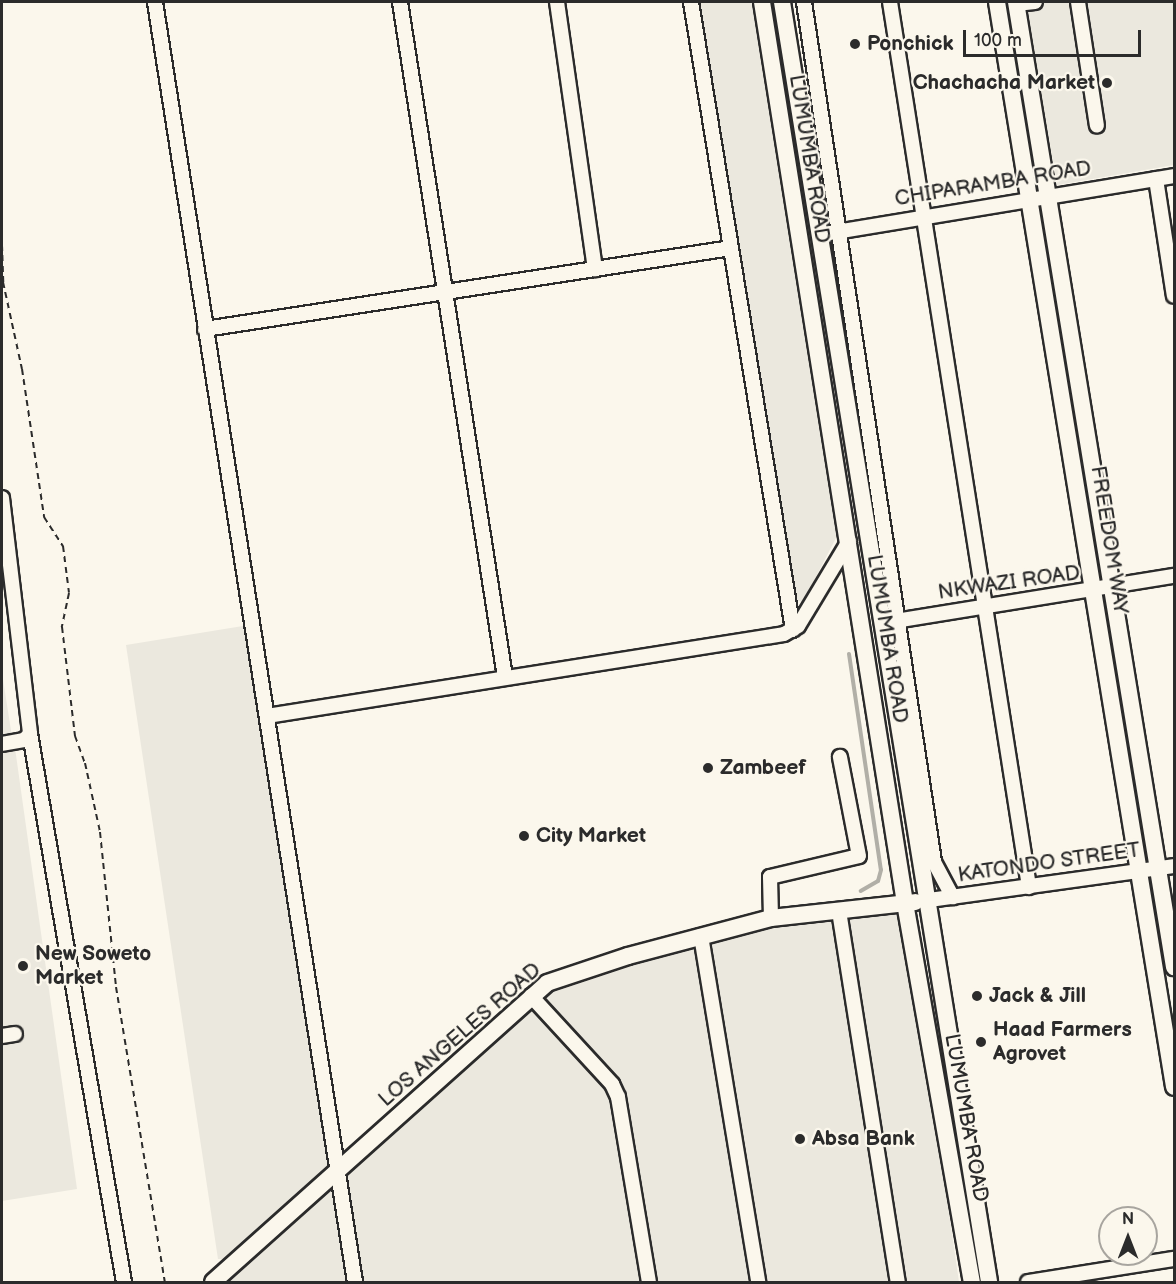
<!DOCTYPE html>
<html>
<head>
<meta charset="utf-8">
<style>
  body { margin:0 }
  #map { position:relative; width:1176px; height:1284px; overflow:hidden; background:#fbf7ec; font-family:"Balsamiq Sans",sans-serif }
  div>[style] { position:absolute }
  .built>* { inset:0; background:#ebe8de }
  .stream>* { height:4px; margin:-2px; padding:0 2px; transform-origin:2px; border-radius:2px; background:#b1afa7 }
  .path>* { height:2px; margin-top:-1px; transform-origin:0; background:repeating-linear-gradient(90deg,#2b2b2b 0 6px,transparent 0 10.5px) }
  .roads { filter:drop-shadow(2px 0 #2b2b2b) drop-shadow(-2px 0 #2b2b2b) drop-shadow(0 2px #2b2b2b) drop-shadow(0 -2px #2b2b2b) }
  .minor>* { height:14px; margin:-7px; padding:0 7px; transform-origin:7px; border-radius:7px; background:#fbf7ec }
  .major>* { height:16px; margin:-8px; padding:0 8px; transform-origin:8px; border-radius:8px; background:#fbf7ec }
  .dots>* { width:16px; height:16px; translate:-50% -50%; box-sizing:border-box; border:3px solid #fbf7ec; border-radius:50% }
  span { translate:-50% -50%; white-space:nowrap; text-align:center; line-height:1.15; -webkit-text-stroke:4.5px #fbf7ec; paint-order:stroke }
  .poi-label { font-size:21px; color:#2b2b2b; font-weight:700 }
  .left { translate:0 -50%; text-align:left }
  .right { translate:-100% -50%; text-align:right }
  .street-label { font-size:21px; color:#2b2b2b }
  .frame { position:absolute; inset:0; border:3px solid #2b2b2b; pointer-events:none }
  .north { position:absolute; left:1098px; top:1206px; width:60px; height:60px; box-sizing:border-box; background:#fbf7ec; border:2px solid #a8a59f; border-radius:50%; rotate:0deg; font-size:16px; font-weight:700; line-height:24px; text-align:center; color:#2b2b2b }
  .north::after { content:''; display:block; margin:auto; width:21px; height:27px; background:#2b2b2b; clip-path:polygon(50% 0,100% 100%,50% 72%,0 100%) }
  .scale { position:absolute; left:963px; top:30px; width:178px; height:27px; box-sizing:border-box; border:3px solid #2b2b2b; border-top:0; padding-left:8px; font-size:18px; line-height:21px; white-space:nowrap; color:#2b2b2b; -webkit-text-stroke:4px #fbf7ec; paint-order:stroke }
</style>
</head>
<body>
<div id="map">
  <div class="built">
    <div style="clip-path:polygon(697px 2px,754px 2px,838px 534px,803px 602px,790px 599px)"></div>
    <div style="clip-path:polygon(1026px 2px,1174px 2px,1174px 165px,1057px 185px)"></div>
    <div style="clip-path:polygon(249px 625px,329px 1166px,227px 1259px,218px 1259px,126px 645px)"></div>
    <div style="clip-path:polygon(2px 673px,12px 737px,2px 738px)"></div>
    <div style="clip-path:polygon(14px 741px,77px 1189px,2px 1201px,2px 743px)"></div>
    <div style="clip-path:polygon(904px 905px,959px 1282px,219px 1282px,551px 982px,764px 920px)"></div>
  </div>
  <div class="stream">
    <div style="left:849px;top:654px;width:218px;rotate:81.6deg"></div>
    <div style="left:881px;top:870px;width:11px;rotate:105deg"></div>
    <div style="left:878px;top:881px;width:20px;rotate:150deg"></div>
  </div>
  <div class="path">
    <div style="left:2px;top:245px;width:37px;rotate:88deg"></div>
    <div style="left:3px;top:282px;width:89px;rotate:77.7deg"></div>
    <div style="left:22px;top:369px;width:150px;rotate:81.5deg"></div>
    <div style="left:44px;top:517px;width:35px;rotate:57deg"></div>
    <div style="left:63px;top:546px;width:47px;rotate:82.7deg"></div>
    <div style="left:69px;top:593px;width:35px;rotate:102deg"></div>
    <div style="left:62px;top:627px;width:110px;rotate:83.2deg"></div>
    <div style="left:75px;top:736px;width:29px;rotate:70deg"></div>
    <div style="left:85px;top:763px;width:71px;rotate:77.7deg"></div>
    <div style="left:100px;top:832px;width:156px;rotate:84.1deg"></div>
    <div style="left:116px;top:987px;width:299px;rotate:80.6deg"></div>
  </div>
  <div class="roads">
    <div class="minor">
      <div style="left:155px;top:2px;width:1296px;rotate:81.12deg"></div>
      <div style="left:400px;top:2px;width:683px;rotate:81.16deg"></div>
      <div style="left:557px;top:2px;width:270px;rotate:81.9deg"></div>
      <div style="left:691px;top:2px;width:636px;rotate:80.77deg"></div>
      <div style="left:804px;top:2px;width:870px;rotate:81.4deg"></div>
      <div style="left:934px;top:862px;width:40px;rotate:62deg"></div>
      <div style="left:890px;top:2px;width:896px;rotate:81.07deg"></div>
      <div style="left:1078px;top:2px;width:125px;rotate:81.3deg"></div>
      <div style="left:1016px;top:4px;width:19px;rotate:-6deg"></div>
      <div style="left:1156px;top:179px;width:118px;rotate:81.3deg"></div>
      <div style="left:830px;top:233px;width:349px;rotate:-9.4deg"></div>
      <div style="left:205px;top:329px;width:532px;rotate:-8.75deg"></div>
      <div style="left:2px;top:498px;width:238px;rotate:83.2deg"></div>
      <div style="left:30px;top:734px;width:8px;rotate:135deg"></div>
      <div style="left:24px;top:740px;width:22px;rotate:170deg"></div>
      <div style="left:889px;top:622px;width:289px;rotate:-9.2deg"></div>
      <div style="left:267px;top:716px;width:523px;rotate:-9.01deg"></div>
      <div style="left:784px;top:634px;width:16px;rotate:-30deg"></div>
      <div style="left:798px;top:626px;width:99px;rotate:-59deg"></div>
      <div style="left:30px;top:734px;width:556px;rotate:80.27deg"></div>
      <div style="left:929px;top:900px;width:247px;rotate:-7.9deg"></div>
      <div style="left:839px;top:911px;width:376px;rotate:81deg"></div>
      <div style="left:771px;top:918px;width:41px;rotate:-91.4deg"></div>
      <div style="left:770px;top:877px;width:91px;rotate:-13.3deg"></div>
      <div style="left:859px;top:856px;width:101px;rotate:-100.9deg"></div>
      <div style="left:701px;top:936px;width:351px;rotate:80.6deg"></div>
      <div style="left:531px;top:996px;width:120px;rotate:47.4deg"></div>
      <div style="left:612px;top:1084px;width:14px;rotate:65deg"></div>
      <div style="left:618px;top:1097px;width:188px;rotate:80.5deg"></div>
      <div style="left:2px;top:1036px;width:13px;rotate:-9deg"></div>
      <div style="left:1028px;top:1282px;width:148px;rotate:-9deg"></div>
    </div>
    <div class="major">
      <div style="left:762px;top:2px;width:912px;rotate:80.98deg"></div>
      <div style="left:905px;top:903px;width:385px;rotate:80deg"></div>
      <div style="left:782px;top:2px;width:1297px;rotate:80.81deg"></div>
      <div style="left:997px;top:2px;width:1099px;rotate:80.73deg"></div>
      <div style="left:1016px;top:2px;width:978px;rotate:80.7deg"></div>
      <div style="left:213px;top:1282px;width:448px;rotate:-41.8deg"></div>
      <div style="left:547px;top:983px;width:85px;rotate:-18.4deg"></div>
      <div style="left:628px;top:956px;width:148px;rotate:-14.9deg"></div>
      <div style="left:771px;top:918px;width:145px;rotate:-6.3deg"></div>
    </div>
  </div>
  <div class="dots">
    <div style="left:855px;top:44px;background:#2b2b2b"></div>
    <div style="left:1107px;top:83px;background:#2b2b2b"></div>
    <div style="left:708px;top:768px;background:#2b2b2b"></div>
    <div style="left:524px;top:836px;background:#2b2b2b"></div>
    <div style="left:23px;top:966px;background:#2b2b2b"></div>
    <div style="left:977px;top:996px;background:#2b2b2b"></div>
    <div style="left:981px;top:1042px;background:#2b2b2b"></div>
    <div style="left:800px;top:1139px;background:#2b2b2b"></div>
  </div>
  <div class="poi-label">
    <span class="left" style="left:867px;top:44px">Ponchick</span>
    <span class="right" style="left:1095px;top:83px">Chachacha Market</span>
    <span class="left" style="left:720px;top:768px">Zambeef</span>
    <span class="left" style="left:536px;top:836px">City Market</span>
    <span class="left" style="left:35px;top:966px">New Soweto<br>Market</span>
    <span class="left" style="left:989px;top:996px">Jack &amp; Jill</span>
    <span class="left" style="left:993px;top:1042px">Haad Farmers<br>Agrovet</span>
    <span class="left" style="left:812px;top:1139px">Absa Bank</span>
  </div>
  <div class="street-label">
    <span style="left:809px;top:159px;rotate:81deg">LUMUMBA ROAD</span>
    <span style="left:993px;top:184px;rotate:-9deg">CHIPARAMBA ROAD</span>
    <span style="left:1109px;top:540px;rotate:81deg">FREEDOM WAY</span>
    <span style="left:1009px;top:583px;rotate:-8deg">NKWAZI ROAD</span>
    <span style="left:887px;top:639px;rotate:81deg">LUMUMBA ROAD</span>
    <span style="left:1049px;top:863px;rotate:-8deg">KATONDO STREET</span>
    <span style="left:460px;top:1035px;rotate:-41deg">LOS ANGELES ROAD</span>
    <span style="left:966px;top:1118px;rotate:80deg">LUMUMBA ROAD</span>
  </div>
  <div class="frame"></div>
  <div class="north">N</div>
  <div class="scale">100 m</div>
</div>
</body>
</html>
